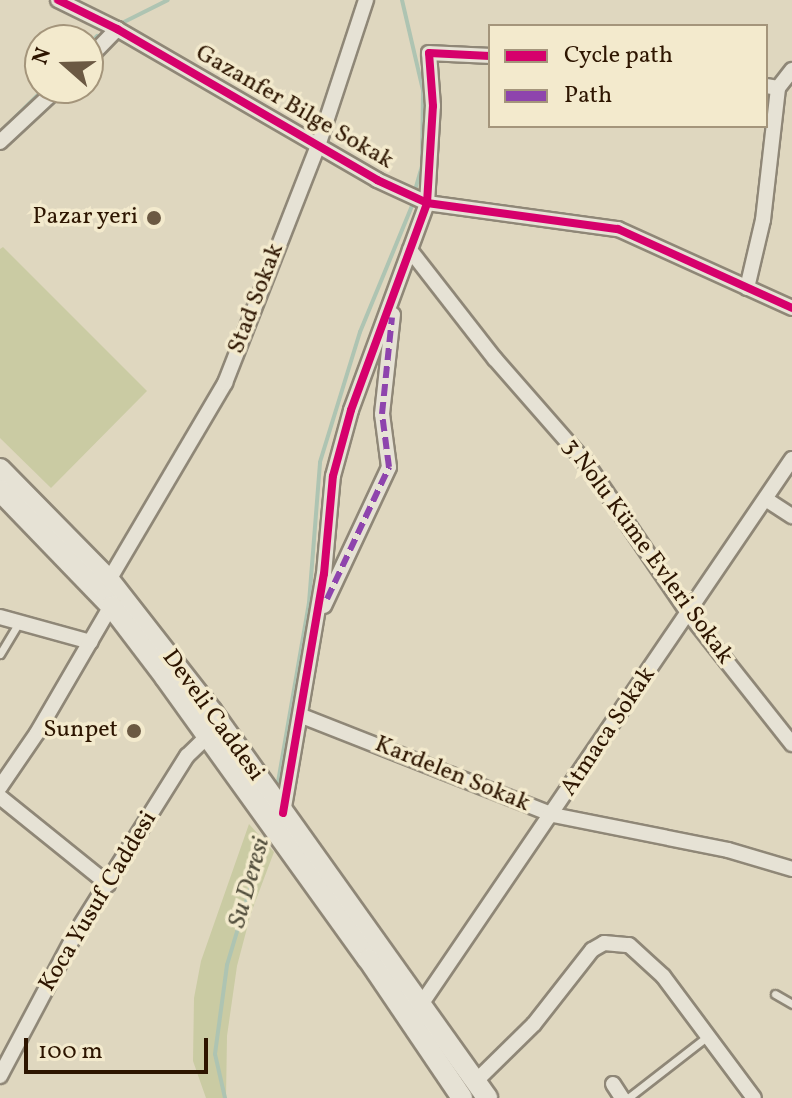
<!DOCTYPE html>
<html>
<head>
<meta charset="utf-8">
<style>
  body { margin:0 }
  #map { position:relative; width:792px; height:1098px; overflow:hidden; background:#dfd7bf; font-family:Vollkorn,serif }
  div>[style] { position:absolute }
  .green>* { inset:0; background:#cacba3 }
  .stream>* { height:4px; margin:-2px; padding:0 2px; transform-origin:2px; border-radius:2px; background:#aec4b2 }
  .roads { filter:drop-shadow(2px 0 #8f8777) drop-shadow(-2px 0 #8f8777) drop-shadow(0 2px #8f8777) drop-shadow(0 -2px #8f8777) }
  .service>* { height:7px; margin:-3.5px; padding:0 3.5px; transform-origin:3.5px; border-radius:3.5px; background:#e6e2d5 }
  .minor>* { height:14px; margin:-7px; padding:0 7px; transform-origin:7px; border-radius:7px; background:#e6e2d5 }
  .secondary>* { height:20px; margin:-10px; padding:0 10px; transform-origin:10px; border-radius:10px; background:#e6e2d5 }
  .quiet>* { height:6px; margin-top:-3px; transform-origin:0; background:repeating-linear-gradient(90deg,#8e44ad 0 12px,transparent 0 18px) }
  .cycleway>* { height:8px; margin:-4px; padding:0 4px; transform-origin:4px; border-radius:4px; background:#d6006c }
  .dots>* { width:22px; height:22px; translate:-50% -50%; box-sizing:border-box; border:4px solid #f3eacd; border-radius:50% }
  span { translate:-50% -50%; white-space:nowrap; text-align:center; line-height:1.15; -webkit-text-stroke:7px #f3eacd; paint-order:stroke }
  .street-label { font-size:24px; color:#2d1500 }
  .poi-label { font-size:24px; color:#2d1500 }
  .right { translate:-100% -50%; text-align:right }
  .water-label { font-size:26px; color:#534f3d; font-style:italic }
  .legend { position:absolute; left:488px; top:24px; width:280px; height:104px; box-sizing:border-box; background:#f3eacd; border:2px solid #a4957b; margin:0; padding:10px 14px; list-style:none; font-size:24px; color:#2d1500 }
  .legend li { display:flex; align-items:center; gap:16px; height:40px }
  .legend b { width:40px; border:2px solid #a4957b }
  .north { position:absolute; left:24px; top:24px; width:80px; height:80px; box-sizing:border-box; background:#f3eacd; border:2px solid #a4957b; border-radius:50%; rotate:290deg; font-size:22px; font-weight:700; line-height:32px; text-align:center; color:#2d1500 }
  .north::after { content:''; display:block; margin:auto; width:28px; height:36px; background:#6b5943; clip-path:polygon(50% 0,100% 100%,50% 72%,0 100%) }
  .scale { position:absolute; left:24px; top:1038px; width:184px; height:36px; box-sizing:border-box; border:4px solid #2d1500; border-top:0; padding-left:10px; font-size:24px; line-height:28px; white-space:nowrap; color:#2d1500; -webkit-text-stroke:6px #f3eacd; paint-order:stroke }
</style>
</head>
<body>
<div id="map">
  <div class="green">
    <div style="clip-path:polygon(3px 247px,147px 391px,51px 488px,0 438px,0 249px)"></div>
    <div style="clip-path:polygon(249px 824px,274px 852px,251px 913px,237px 966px,227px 1036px,226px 1098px,206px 1098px,193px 1061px,194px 998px,201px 961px)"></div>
  </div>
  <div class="stream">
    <div style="left:402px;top:0;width:92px;rotate:76.9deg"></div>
    <div style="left:423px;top:90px;width:76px;rotate:90.8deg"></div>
    <div style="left:422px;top:166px;width:22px;rotate:106deg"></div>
    <div style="left:122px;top:23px;width:51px;rotate:-26.6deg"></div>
    <div style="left:88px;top:45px;width:13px;rotate:-45deg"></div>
    <div style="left:0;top:132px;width:63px;rotate:-44.4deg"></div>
    <div style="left:277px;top:788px;width:188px;rotate:-80.2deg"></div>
    <div style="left:309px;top:603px;width:141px;rotate:-85.5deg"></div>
    <div style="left:320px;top:462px;width:136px;rotate:-72.9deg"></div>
    <div style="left:360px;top:332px;width:136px;rotate:-67.6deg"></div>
    <div style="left:225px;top:1098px;width:45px;rotate:-102.8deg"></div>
    <div style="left:215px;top:1054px;width:90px;rotate:-82.3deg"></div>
    <div style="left:227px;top:965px;width:139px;rotate:-73.3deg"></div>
  </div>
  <div class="roads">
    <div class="service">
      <div style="left:0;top:654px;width:37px;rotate:-59deg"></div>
      <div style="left:775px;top:994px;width:20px;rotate:30deg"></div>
      <div style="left:628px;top:1098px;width:101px;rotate:-37.8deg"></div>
    </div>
    <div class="minor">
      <div style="left:58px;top:0;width:66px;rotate:26.2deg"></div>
      <div style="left:117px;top:29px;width:301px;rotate:30.1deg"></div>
      <div style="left:377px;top:180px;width:55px;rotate:24.7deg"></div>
      <div style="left:427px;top:203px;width:193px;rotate:7.8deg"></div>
      <div style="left:618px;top:229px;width:191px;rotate:24.4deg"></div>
      <div style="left:88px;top:59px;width:42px;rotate:-46deg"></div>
      <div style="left:766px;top:86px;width:12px;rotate:9deg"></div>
      <div style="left:778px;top:88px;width:23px;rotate:-52deg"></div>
      <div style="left:0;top:142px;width:79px;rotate:-43deg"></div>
      <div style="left:410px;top:250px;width:138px;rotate:52.1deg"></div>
      <div style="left:495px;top:359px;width:140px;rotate:48.8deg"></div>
      <div style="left:587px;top:464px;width:181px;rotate:55.8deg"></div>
      <div style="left:689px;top:614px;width:166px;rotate:51.6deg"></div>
      <div style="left:747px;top:288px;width:70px;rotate:-76.8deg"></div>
      <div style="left:763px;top:220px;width:133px;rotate:-83.5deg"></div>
      <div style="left:767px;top:500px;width:30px;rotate:33deg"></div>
      <div style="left:109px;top:580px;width:229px;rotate:-59.5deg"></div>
      <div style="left:225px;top:383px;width:255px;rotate:-68.6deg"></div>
      <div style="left:318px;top:146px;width:154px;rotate:-71.8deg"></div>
      <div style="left:324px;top:606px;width:153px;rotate:-64.9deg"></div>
      <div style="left:389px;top:467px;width:53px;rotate:-97.5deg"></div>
      <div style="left:382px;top:414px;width:100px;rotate:-83.7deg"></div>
      <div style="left:0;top:617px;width:94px;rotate:15.4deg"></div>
      <div style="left:302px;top:716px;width:270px;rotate:21.5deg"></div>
      <div style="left:553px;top:815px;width:178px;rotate:11.3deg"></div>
      <div style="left:728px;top:850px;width:67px;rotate:16.5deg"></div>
      <div style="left:0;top:787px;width:65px;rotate:-55.6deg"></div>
      <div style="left:37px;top:733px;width:147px;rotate:-59.8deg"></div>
      <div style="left:0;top:797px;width:139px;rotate:38.9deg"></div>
      <div style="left:283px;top:813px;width:242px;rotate:-80.3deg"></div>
      <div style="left:324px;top:574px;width:98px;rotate:-84.8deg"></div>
      <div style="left:333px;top:476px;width:68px;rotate:-74.7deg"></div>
      <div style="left:351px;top:410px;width:221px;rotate:-69.8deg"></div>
      <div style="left:427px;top:203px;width:97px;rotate:-86.5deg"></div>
      <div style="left:433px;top:106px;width:53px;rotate:-94.3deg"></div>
      <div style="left:429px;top:53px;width:61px;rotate:2.8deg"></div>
      <div style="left:422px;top:1003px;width:658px;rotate:-55.78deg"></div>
      <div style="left:0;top:1076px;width:158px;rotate:-62.1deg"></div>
      <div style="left:74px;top:936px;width:213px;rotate:-57.9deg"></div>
      <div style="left:187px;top:756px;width:29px;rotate:-44deg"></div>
      <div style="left:476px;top:1081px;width:81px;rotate:-44.5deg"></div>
      <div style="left:534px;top:1024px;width:94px;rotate:-51.9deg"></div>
      <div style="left:592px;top:950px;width:14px;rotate:-30deg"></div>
      <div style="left:604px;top:943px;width:25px;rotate:5deg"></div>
      <div style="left:629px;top:945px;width:46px;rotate:42.4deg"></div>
      <div style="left:663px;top:976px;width:152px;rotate:53.3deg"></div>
      <div style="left:613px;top:1084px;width:17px;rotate:57deg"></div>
    </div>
    <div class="secondary">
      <div style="left:0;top:469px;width:156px;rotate:45.5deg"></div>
      <div style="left:109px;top:580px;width:167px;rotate:52deg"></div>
      <div style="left:212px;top:712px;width:474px;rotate:54.5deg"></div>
      <div style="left:0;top:491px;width:160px;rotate:46deg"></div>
      <div style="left:111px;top:606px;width:89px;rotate:52.7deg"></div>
      <div style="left:165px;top:677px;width:347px;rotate:54.3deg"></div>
      <div style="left:368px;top:959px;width:168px;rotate:55.9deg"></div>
    </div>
  </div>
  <div class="quiet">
    <div style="left:327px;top:599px;width:146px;rotate:-64.8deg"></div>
    <div style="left:389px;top:467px;width:53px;rotate:-97.5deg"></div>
    <div style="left:382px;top:414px;width:97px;rotate:-84.1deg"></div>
  </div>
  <div class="cycleway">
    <div style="left:58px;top:0;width:66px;rotate:26.2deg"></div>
    <div style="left:117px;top:29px;width:301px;rotate:30.1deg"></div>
    <div style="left:377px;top:180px;width:55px;rotate:24.7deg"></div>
    <div style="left:427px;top:203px;width:193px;rotate:7.8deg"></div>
    <div style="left:618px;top:229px;width:191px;rotate:24.4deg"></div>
    <div style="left:283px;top:813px;width:242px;rotate:-80.3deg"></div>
    <div style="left:324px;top:574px;width:98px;rotate:-84.8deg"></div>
    <div style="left:333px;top:476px;width:68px;rotate:-74.7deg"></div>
    <div style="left:351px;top:410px;width:221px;rotate:-69.8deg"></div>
    <div style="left:427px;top:203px;width:97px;rotate:-86.5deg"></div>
    <div style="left:433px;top:106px;width:53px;rotate:-94.3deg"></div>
    <div style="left:429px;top:53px;width:61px;rotate:2.8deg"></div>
  </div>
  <div class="dots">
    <div style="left:154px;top:218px;background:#6b5943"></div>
    <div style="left:134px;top:731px;background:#6b5943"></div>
  </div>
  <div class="street-label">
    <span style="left:294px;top:108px;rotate:30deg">Gazanfer Bilge Sokak</span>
    <span style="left:257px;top:299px;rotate:-69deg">Stad Sokak</span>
    <span style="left:647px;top:552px;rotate:54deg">3 Nolu Küme Evleri Sokak</span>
    <span style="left:212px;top:716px;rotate:54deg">Develi Caddesi</span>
    <span style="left:609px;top:732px;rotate:-56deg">Atmaca Sokak</span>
    <span style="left:452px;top:775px;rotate:22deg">Kardelen Sokak</span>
    <span style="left:99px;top:902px;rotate:-59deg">Koca Yusuf Caddesi</span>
  </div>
  <div class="poi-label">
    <span class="right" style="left:138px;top:218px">Pazar yeri</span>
    <span class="right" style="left:118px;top:731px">Sunpet</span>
  </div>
  <div class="water-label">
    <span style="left:250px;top:883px;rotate:-74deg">Su Deresi</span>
  </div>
  <ul class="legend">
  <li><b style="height:10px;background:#d6006c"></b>Cycle path</li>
  <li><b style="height:10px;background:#8e44ad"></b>Path</li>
  </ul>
  <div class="north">N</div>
  <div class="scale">100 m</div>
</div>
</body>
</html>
